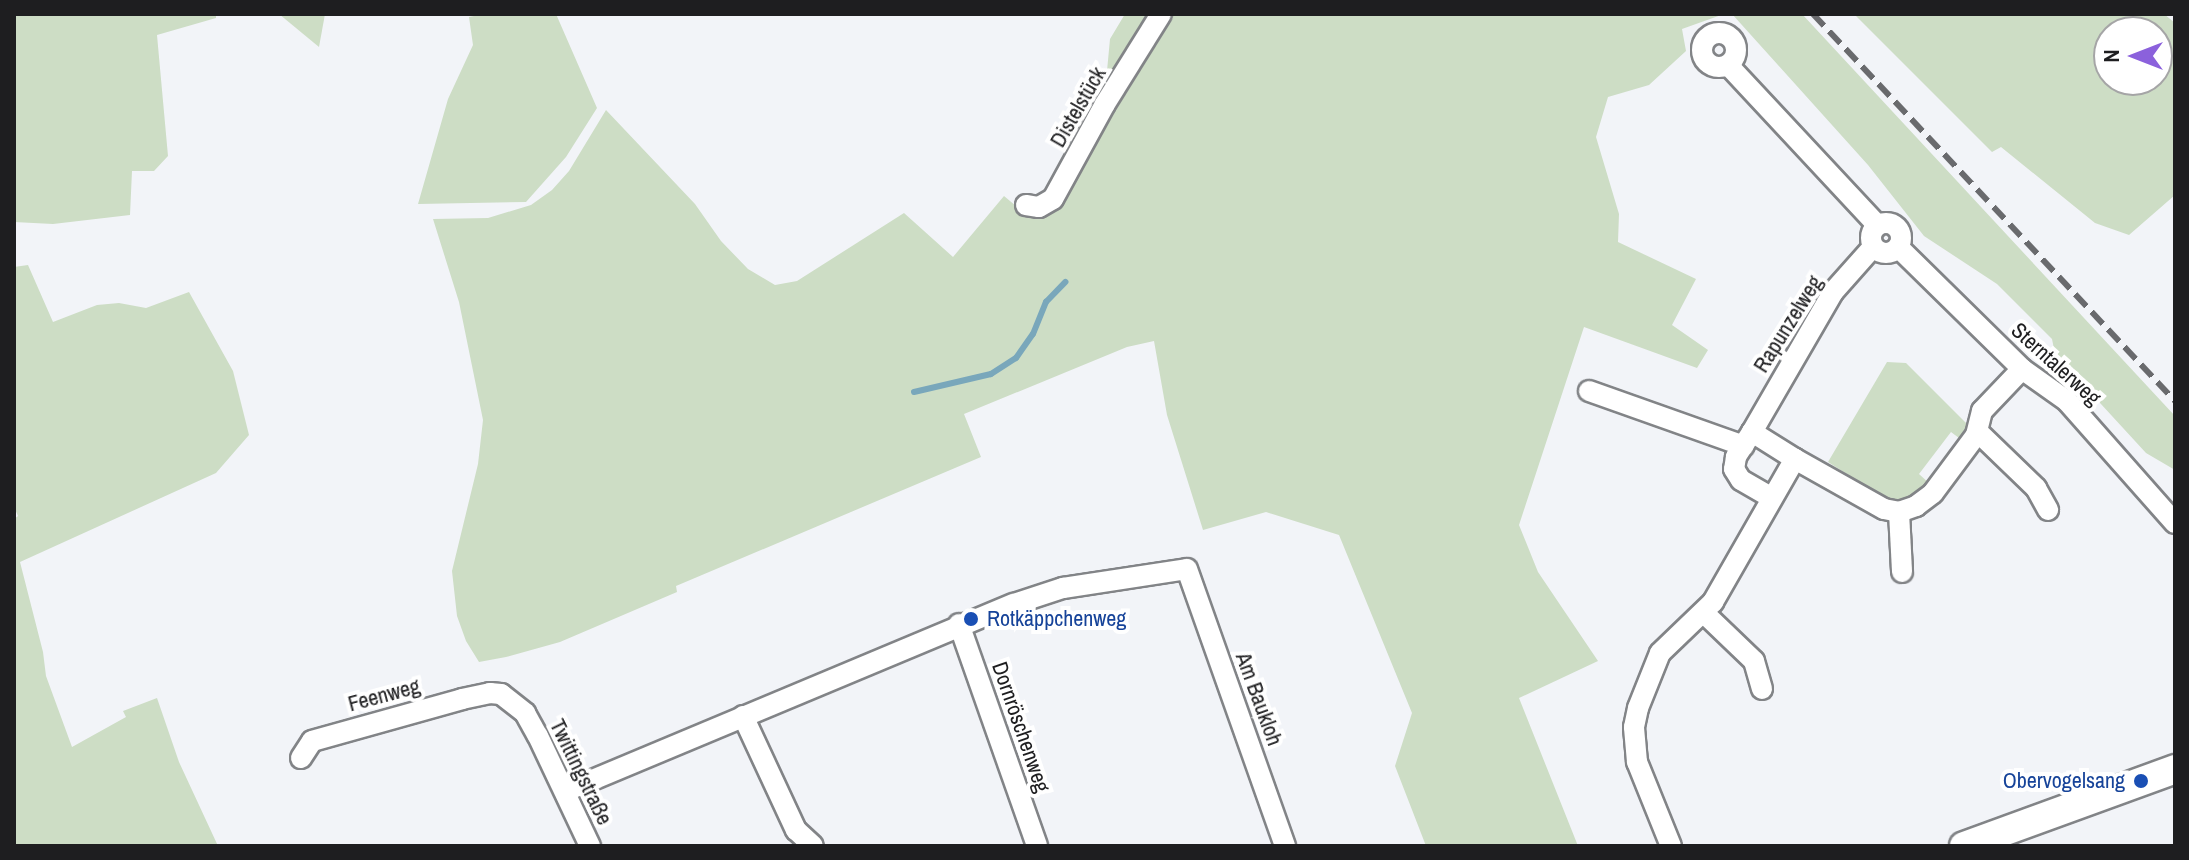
<!DOCTYPE html>
<html>
<head>
<meta charset="utf-8">
<style>
  body { margin:0 }
  #map { position:relative; width:2189px; height:860px; overflow:hidden; background:#f2f4f8; font-family:"Archivo Narrow",sans-serif }
  div>[style] { position:absolute }
  .green>* { inset:0; background:#cdddc5 }
  .stream>* { height:6px; margin:-3px; padding:0 3px; transform-origin:3px; border-radius:3px; background:#79a7bb }
  .roads { filter:drop-shadow(2px 0 #828487) drop-shadow(-2px 0 #828487) drop-shadow(0 2px #828487) drop-shadow(0 -2px #828487) }
  .street>* { height:20px; margin:-10px; padding:0 10px; transform-origin:10px; border-radius:10px; background:#fff }
  .street>.ring { margin:-10px; padding:0; box-sizing:content-box; background:none; border:20px solid #fff; border-radius:50% }
  .secondary>* { height:28px; margin:-14px; padding:0 14px; transform-origin:14px; border-radius:14px; background:#fff }
  .rail>* { height:6px; margin-top:-3px; transform-origin:0; background:repeating-linear-gradient(90deg,#696a6d 0 16px,transparent 0 24px) }
  .dots>* { width:22px; height:22px; translate:-50% -50%; box-sizing:border-box; border:4px solid #fff; border-radius:50% }
  span { translate:-50% -50%; white-space:nowrap; text-align:center; line-height:1.15; -webkit-text-stroke:8px #fff; paint-order:stroke }
  .street-label { font-size:22px; color:#1e1e20 }
  .transit-label { font-size:22px; color:#164399 }
  .left { translate:0 -50%; text-align:left }
  .right { translate:-100% -50%; text-align:right }
  .frame { position:absolute; inset:0; border:16px solid #1e1e20; pointer-events:none }
  .north { position:absolute; left:2093px; top:16px; width:80px; height:80px; box-sizing:border-box; background:#fff; border:2px solid #a5a5a6; border-radius:50%; rotate:270deg; font-size:22px; font-weight:700; line-height:32px; text-align:center; color:#1e1e20 }
  .north::after { content:''; display:block; margin:auto; width:28px; height:36px; background:#8b61dc; clip-path:polygon(50% 0,100% 100%,50% 72%,0 100%) }
</style>
</head>
<body>
<div id="map">
  <div class="green">
    <div style="clip-path:polygon(14px 14px,216px 14px,216px 18px,157px 35px,168px 156px,154px 171px,132px 171px,130px 215px,53px 224px,14px 222px)"></div>
    <div style="clip-path:polygon(279px 14px,325px 14px,319px 47px)"></div>
    <div style="clip-path:polygon(484px 14px,556px 14px,597px 108px,566px 157px,526px 202px,418px 204px,448px 99px,473px 45px,469px 17px)"></div>
    <div style="clip-path:polygon(1125px 14px,1724px 14px,1682px 29px,1686px 51px,1649px 85px,1608px 97px,1596px 137px,1619px 214px,1618px 242px,1696px 279px,1672px 325px,1708px 350px,1697px 368px,1584px 327px,1519px 525px,1538px 572px,1598px 661px,1519px 698px,1578px 846px,1426px 846px,1395px 766px,1412px 713px,1339px 535px,1266px 512px,1203px 530px,1167px 415px,1154px 341px,1127px 347px,964px 414px,981px 457px,676px 586px,677px 592px,560px 642px,506px 657px,479px 662px,466px 641px,457px 616px,452px 571px,478px 464px,483px 420px,459px 302px,433px 219px,488px 218px,531px 205px,552px 190px,569px 171px,606px 110px,695px 204px,721px 241px,748px 269px,775px 285px,797px 281px,904px 213px,953px 257px,1004px 196px,1016px 206px,1037px 211px,1102px 124px,1110px 39px)"></div>
    <div style="clip-path:polygon(1732px 14px,1802px 14px,2175px 416px,2175px 470px,2146px 453px,2055px 354px,2052px 339px,1997px 284px,1924px 236px,1868px 165px)"></div>
    <div style="clip-path:polygon(evenodd,1854px 14px,2164px 14px,2175px 23px,2175px 195px,2129px 235px,2095px 223px,2001px 147px,1992px 152px,1854px 14px,2109px 32px,2157px 32px,2157px 80px,2109px 80px,2109px 32px)"></div>
    <div style="clip-path:polygon(28px 265px,53px 322px,97px 305px,119px 303px,146px 308px,189px 292px,233px 371px,249px 435px,216px 473px,20px 562px,43px 652px,46px 676px,72px 747px,126px 717px,123px 711px,157px 698px,179px 762px,218px 846px,14px 846px,14px 519px,18px 516px,14px 507px,14px 267px)"></div>
    <div style="clip-path:polygon(1887px 362px,1906px 363px,1970px 427px,1963px 441px,1951px 432px,1919px 474px,1930px 484px,1924px 492px,1902px 502px,1889px 501px,1828px 462px)"></div>
  </div>
  <div class="stream">
    <div style="left:914px;top:392px;width:79px;rotate:-13.2deg"></div>
    <div style="left:991px;top:374px;width:30px;rotate:-33deg"></div>
    <div style="left:1016px;top:358px;width:29px;rotate:-55deg"></div>
    <div style="left:1033px;top:334px;width:35px;rotate:-68deg"></div>
    <div style="left:1046px;top:302px;width:28px;rotate:-46deg"></div>
  </div>
  <div class="roads">
    <div class="street">
      <div class="ring" style="left:1702px;top:33px;width:14px;height:14px"></div>
      <div style="left:1728px;top:65px;width:219px;rotate:47deg"></div>
      <div style="left:1026px;top:205px;width:13px;rotate:9deg"></div>
      <div style="left:1039px;top:207px;width:16px;rotate:-30deg"></div>
      <div style="left:1053px;top:199px;width:108px;rotate:-61.3deg"></div>
      <div style="left:1105px;top:104px;width:106px;rotate:-58.1deg"></div>
      <div class="ring" style="left:1871px;top:223px;width:10px;height:10px"></div>
      <div style="left:1898px;top:247px;width:174px;rotate:44.5deg"></div>
      <div style="left:2022px;top:369px;width:55px;rotate:35.4deg"></div>
      <div style="left:2067px;top:401px;width:163px;rotate:48.5deg"></div>
      <div style="left:1589px;top:391px;width:164px;rotate:19.5deg"></div>
      <div style="left:1752px;top:432px;width:162px;rotate:-59.9deg"></div>
      <div style="left:1833px;top:292px;width:60px;rotate:-48.4deg"></div>
      <div style="left:1978px;top:432px;width:81px;rotate:44deg"></div>
      <div style="left:2036px;top:488px;width:25px;rotate:61deg"></div>
      <div style="left:1795px;top:459px;width:102px;rotate:29.3deg"></div>
      <div style="left:1884px;top:509px;width:15px;rotate:11deg"></div>
      <div style="left:1899px;top:512px;width:18px;rotate:-19deg"></div>
      <div style="left:1916px;top:506px;width:21px;rotate:-37deg"></div>
      <div style="left:1933px;top:493px;width:72px;rotate:-53.4deg"></div>
      <div style="left:1976px;top:435px;width:25px;rotate:-76deg"></div>
      <div style="left:1982px;top:411px;width:58px;rotate:-46.4deg"></div>
      <div style="left:1899px;top:512px;width:60px;rotate:87.1deg"></div>
      <div style="left:1704px;top:613px;width:69px;rotate:43.8deg"></div>
      <div style="left:1754px;top:661px;width:29px;rotate:74deg"></div>
      <div style="left:959px;top:624px;width:235px;rotate:70.6deg"></div>
      <div style="left:743px;top:716px;width:126px;rotate:65.1deg"></div>
      <div style="left:796px;top:830px;width:23px;rotate:43deg"></div>
      <div style="left:301px;top:758px;width:20px;rotate:-57deg"></div>
      <div style="left:312px;top:741px;width:156px;rotate:-15.6deg"></div>
      <div style="left:462px;top:699px;width:29px;rotate:-12deg"></div>
      <div style="left:490px;top:693px;width:11px;rotate:5deg"></div>
      <div style="left:501px;top:694px;width:31px;rotate:38deg"></div>
      <div style="left:525px;top:713px;width:26px;rotate:61deg"></div>
      <div style="left:538px;top:736px;width:122px;rotate:64.7deg"></div>
      <div style="left:566px;top:791px;width:485px;rotate:-22.7deg"></div>
      <div style="left:1014px;top:604px;width:52px;rotate:-18.1deg"></div>
      <div style="left:1063px;top:588px;width:125px;rotate:-8.7deg"></div>
      <div style="left:1187px;top:569px;width:294px;rotate:70.5deg"></div>
      <div style="left:1671px;top:846px;width:91px;rotate:-112deg"></div>
      <div style="left:1637px;top:762px;width:35px;rotate:-95deg"></div>
      <div style="left:1634px;top:727px;width:19px;rotate:-78deg"></div>
      <div style="left:1638px;top:708px;width:59px;rotate:-68.2deg"></div>
      <div style="left:1660px;top:653px;width:74px;rotate:-43.9deg"></div>
      <div style="left:1713px;top:602px;width:165px;rotate:-60.2deg"></div>
      <div style="left:1795px;top:459px;width:51px;rotate:-147.9deg"></div>
      <div style="left:1752px;top:432px;width:30px;rotate:123deg"></div>
      <div style="left:1736px;top:457px;width:12px;rotate:99deg"></div>
      <div style="left:1734px;top:469px;width:13px;rotate:58deg"></div>
      <div style="left:1741px;top:480px;width:34px;rotate:30deg"></div>
    </div>
    <div class="secondary">
      <div style="left:1964px;top:846px;width:225px;rotate:-20deg"></div>
    </div>
  </div>
  <div class="rail">
    <div style="left:1813px;top:14px;width:530px;rotate:46.91deg"></div>
  </div>
  <div class="dots">
    <div style="left:971px;top:619px;background:#1a4fb4"></div>
    <div style="left:2141px;top:781px;background:#1a4fb4"></div>
  </div>
  <div class="street-label">
    <span style="left:1078px;top:107px;rotate:-60deg">Distelstück</span>
    <span style="left:1788px;top:324px;rotate:-58deg">Rapunzelweg</span>
    <span style="left:2056px;top:364px;rotate:42deg">Sterntalerweg</span>
    <span style="left:384px;top:695px;rotate:-15deg">Feenweg</span>
    <span style="left:1259px;top:699px;rotate:70deg">Am Baukloh</span>
    <span style="left:1021px;top:727px;rotate:71deg">Dornröschenweg</span>
    <span style="left:581px;top:772px;rotate:64deg">Twittingstraße</span>
  </div>
  <div class="transit-label">
    <span class="left" style="left:987px;top:619px">Rotkäppchenweg</span>
    <span class="right" style="left:2125px;top:781px">Obervogelsang</span>
  </div>
  <div class="frame"></div>
  <div class="north">N</div>
</div>
</body>
</html>
